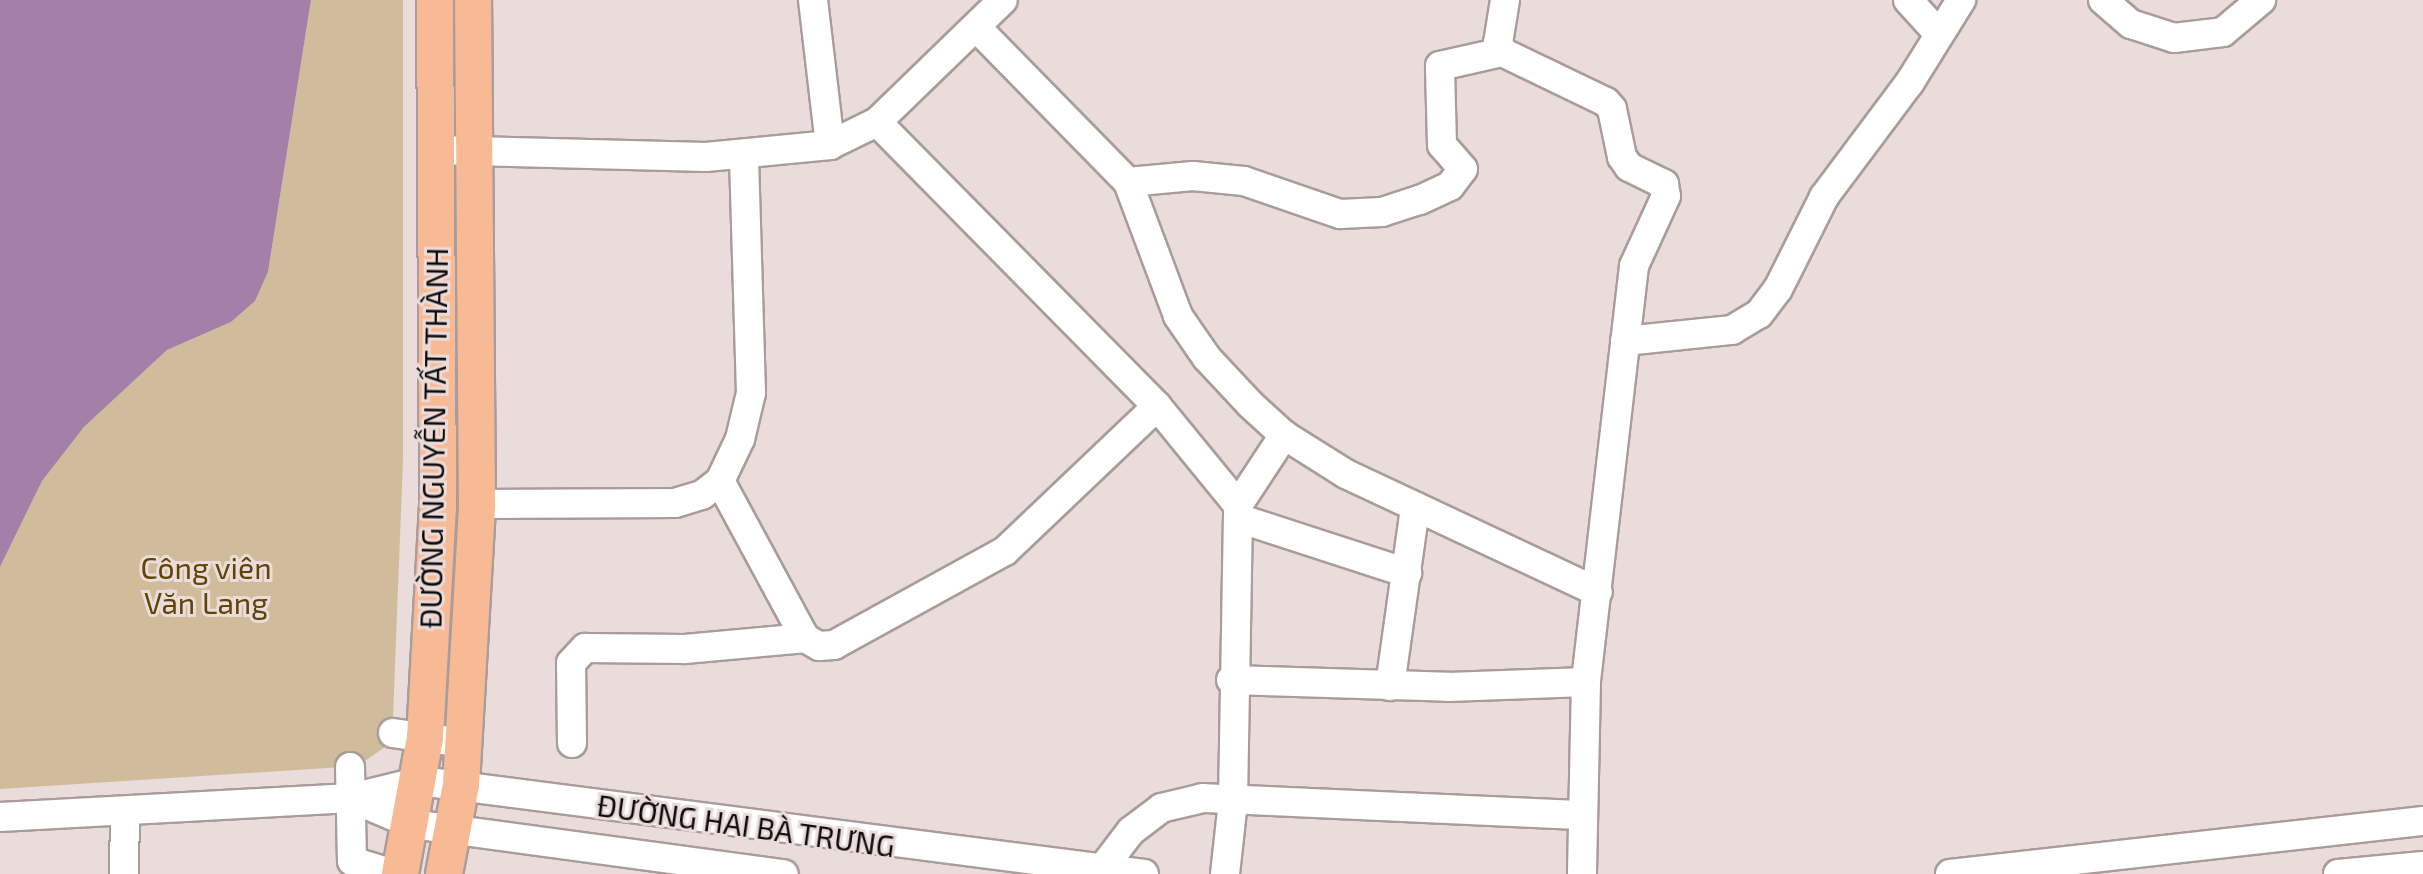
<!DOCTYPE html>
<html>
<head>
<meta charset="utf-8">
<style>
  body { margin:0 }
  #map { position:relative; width:2423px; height:874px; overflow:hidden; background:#eadcdb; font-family:"Exo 2",sans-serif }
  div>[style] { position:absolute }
  .green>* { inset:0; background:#d0bb9a }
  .water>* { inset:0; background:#a480a9 }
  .roads { filter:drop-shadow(2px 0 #a99c9c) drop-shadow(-2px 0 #a99c9c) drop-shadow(0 2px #a99c9c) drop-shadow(0 -2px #a99c9c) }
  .minor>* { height:28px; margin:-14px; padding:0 14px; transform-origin:14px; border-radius:14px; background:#fff }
  .major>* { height:36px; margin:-18px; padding:0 18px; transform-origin:18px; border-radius:18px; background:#f8ba95 }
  span { translate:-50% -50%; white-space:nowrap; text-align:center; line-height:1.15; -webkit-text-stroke:6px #eadcdb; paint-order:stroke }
  .street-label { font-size:30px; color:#0f0a0a }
  .park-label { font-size:30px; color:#614303 }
</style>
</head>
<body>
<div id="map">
  <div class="green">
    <div style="clip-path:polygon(311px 0,403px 0,403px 460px,392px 742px,358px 766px,0 789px,0 567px,42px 481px,84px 427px,167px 350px,231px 322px,255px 301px,268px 272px)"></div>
  </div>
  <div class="water">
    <div style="clip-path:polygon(0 0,311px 0,268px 272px,255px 301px,231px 322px,167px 350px,84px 427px,42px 481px,0 567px)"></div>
  </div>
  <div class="roads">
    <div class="minor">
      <div style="left:813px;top:0;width:146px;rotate:83.3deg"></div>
      <div style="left:1505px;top:0;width:44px;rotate:99.2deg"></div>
      <div style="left:1498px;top:43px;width:10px;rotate:66deg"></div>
      <div style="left:1502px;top:52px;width:115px;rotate:25.7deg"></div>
      <div style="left:1606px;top:102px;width:9px;rotate:49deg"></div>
      <div style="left:1612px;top:109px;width:49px;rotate:78.2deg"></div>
      <div style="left:1622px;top:157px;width:12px;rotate:55deg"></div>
      <div style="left:1629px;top:167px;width:39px;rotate:26deg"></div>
      <div style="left:1664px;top:184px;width:12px;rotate:81deg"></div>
      <div style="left:1666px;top:196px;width:77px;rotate:114.6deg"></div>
      <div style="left:1634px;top:266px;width:419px;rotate:96.6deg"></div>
      <div style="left:1586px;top:682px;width:192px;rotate:91.2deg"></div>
      <div style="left:1908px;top:0;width:46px;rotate:47.6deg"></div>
      <div style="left:2103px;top:0;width:37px;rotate:41deg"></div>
      <div style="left:2131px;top:24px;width:45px;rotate:18deg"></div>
      <div style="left:2174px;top:38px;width:49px;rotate:-7deg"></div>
      <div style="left:2223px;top:32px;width:50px;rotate:-40.1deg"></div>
      <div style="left:977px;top:28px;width:216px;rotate:45.6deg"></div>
      <div style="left:1128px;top:182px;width:143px;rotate:69.5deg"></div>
      <div style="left:1178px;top:316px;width:51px;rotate:55.4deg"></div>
      <div style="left:1207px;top:358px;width:64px;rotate:46.9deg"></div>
      <div style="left:1251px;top:405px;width:45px;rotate:42.3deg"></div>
      <div style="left:1284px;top:435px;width:73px;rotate:32.2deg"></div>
      <div style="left:1346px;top:474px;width:278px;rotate:25.1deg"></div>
      <div style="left:877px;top:122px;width:399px;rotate:45.4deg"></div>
      <div style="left:1157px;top:406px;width:128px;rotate:50.7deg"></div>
      <div style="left:434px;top:150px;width:272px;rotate:1.5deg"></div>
      <div style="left:706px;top:157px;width:125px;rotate:-5.5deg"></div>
      <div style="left:830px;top:145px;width:52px;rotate:-26.1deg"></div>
      <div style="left:877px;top:122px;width:175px;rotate:-44.1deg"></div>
      <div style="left:1128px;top:182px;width:65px;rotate:-5.3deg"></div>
      <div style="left:1193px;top:176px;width:51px;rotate:5.6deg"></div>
      <div style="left:1244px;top:181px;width:102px;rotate:19deg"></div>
      <div style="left:1340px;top:214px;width:42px;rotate:-2.7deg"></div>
      <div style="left:1382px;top:212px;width:40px;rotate:-18deg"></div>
      <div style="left:1420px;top:200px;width:33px;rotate:-25deg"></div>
      <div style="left:1450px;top:186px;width:21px;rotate:-53deg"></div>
      <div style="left:1463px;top:169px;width:32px;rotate:-131deg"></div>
      <div style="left:1442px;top:145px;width:79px;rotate:-91.5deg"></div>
      <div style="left:1440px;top:66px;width:64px;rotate:-12.7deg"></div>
      <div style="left:1625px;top:341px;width:108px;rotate:-5.9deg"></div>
      <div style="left:1732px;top:330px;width:31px;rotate:-31deg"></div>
      <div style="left:1759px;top:314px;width:31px;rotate:-53deg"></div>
      <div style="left:1778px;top:289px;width:103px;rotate:-63.4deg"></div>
      <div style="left:1824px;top:197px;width:144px;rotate:-53.2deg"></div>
      <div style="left:1910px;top:82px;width:97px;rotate:-58.1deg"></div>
      <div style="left:720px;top:481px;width:179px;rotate:61.6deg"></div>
      <div style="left:805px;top:638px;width:16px;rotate:30deg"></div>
      <div style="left:819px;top:646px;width:15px;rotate:-4deg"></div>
      <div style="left:834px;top:645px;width:195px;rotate:-28.8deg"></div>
      <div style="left:1005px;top:551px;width:210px;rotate:-43.6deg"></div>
      <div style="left:477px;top:504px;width:198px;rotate:-0.3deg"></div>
      <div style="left:675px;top:503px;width:28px;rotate:-17deg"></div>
      <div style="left:702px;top:495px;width:23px;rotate:-38deg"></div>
      <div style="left:720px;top:481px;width:47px;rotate:-64.5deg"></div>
      <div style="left:740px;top:439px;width:47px;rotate:-76.6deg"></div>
      <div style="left:751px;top:393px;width:238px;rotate:-91.7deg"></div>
      <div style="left:1238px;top:518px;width:178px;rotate:18deg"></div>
      <div style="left:1231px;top:680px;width:217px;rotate:1.8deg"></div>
      <div style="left:1448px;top:687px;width:138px;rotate:-2.1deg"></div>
      <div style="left:1390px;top:686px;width:181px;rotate:-82deg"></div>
      <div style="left:393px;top:733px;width:71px;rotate:8.1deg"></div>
      <div style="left:572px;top:743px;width:80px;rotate:-90.7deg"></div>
      <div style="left:571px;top:663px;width:21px;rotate:-47deg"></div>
      <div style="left:585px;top:648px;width:100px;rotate:0.6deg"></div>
      <div style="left:685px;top:649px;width:121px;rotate:-5.2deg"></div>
      <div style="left:350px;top:767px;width:94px;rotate:88.8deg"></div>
      <div style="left:352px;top:861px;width:44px;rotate:17.2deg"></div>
      <div style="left:351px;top:798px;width:66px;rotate:23.1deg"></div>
      <div style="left:412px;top:824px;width:375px;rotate:7.7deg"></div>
      <div style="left:0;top:817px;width:352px;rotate:-3.1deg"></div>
      <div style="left:351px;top:798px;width:71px;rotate:-13.8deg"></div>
      <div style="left:420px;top:781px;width:730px;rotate:7.32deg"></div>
      <div style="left:1102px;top:869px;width:48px;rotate:-52.7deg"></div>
      <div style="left:1131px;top:831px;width:38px;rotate:-37deg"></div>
      <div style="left:1161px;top:808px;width:43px;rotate:-13.4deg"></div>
      <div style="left:1203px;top:798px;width:378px;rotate:2.6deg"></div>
      <div style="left:124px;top:874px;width:63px;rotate:-89.1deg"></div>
      <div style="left:1225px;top:874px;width:73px;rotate:-83.7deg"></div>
      <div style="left:1233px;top:801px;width:296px;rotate:-89deg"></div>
      <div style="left:1238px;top:505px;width:84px;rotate:-56.7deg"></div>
      <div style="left:1950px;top:874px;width:476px;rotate:-6.4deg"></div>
      <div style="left:2338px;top:874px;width:85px;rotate:-5.4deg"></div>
    </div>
    <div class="major">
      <div style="left:400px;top:874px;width:138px;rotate:-79.6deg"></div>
      <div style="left:425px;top:738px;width:232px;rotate:-86.8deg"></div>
      <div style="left:438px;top:506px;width:506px;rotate:-90.34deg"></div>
      <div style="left:444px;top:874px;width:91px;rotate:-79.2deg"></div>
      <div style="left:461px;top:785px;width:281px;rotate:-86.7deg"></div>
      <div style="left:477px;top:504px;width:504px;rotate:-90.45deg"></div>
    </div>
  </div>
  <div class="street-label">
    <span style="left:433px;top:438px;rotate:-89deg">ĐƯỜNG NGUYỄN TẤT THÀNH</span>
    <span style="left:746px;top:825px;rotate:8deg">ĐƯỜNG HAI BÀ TRƯNG</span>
  </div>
  <div class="park-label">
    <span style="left:206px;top:584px">Công viên<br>Văn Lang</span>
  </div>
</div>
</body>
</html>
